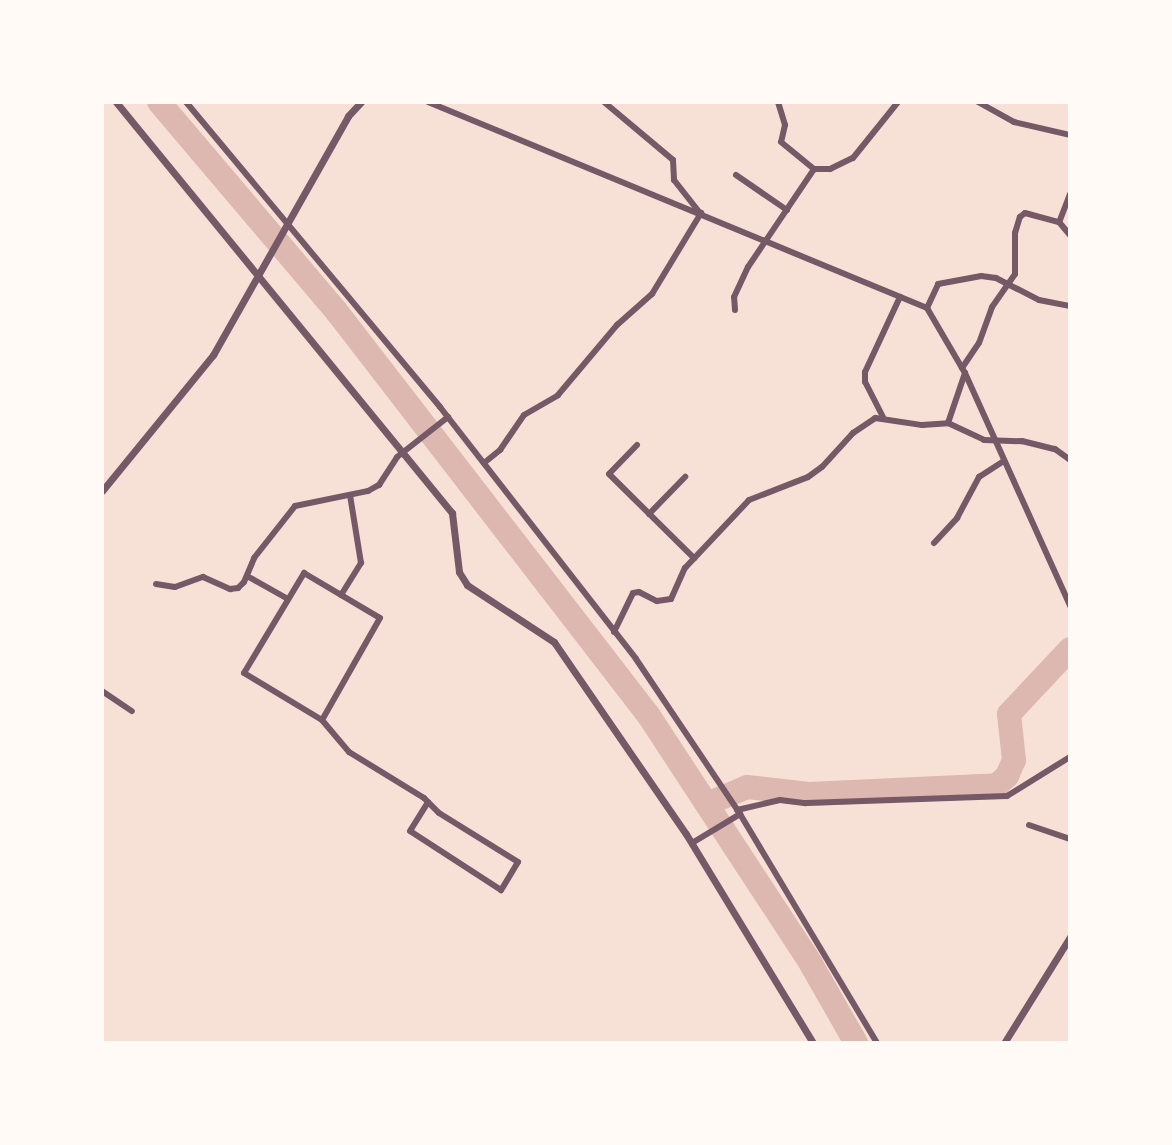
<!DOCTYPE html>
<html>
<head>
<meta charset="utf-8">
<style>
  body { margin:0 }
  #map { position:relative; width:1172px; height:1145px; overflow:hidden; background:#f7e1d7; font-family:"Asap Condensed",sans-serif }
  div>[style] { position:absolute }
  .river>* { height:24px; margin:-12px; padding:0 12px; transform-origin:12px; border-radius:12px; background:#dcb8b0 }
  .minor>* { height:6px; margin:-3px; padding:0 3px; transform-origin:3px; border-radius:3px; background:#755966 }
  .tertiary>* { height:7px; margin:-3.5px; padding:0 3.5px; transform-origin:3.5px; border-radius:3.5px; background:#755966 }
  span { translate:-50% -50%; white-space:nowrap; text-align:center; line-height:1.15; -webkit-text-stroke:6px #fffaf5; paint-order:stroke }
  .frame { position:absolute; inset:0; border:104px solid #fffaf5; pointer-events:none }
</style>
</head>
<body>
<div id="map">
  <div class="river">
    <div style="left:159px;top:102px;width:275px;rotate:49.7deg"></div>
    <div style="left:337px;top:312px;width:510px;rotate:52.32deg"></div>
    <div style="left:649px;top:716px;width:296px;rotate:56.8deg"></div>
    <div style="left:811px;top:964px;width:91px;rotate:60.3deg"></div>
    <div style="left:707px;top:804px;width:43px;rotate:-23deg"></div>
    <div style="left:747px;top:787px;width:62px;rotate:6.4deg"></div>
    <div style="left:809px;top:794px;width:188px;rotate:-2.7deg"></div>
    <div style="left:997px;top:785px;width:13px;rotate:-42deg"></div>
    <div style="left:1007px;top:776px;width:17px;rotate:-66deg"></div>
    <div style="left:1014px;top:760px;width:46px;rotate:-96.2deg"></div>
    <div style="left:1009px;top:714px;width:89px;rotate:-46.8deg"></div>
  </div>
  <div class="minor">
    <div style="left:186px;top:102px;width:397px;rotate:50.2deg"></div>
    <div style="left:440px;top:407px;width:319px;rotate:52.1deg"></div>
    <div style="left:636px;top:659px;width:187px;rotate:56.1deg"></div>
    <div style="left:740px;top:814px;width:267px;rotate:59.1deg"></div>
    <div style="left:428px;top:102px;width:540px;rotate:22.43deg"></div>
    <div style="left:927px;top:308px;width:75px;rotate:59.7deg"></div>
    <div style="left:965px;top:373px;width:256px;rotate:65.7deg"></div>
    <div style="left:604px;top:102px;width:90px;rotate:40deg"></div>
    <div style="left:673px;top:160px;width:20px;rotate:87deg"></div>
    <div style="left:674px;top:180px;width:42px;rotate:51.8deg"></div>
    <div style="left:778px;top:102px;width:24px;rotate:73deg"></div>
    <div style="left:785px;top:125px;width:17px;rotate:103deg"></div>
    <div style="left:781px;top:142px;width:43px;rotate:39.3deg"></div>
    <div style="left:814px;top:169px;width:16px"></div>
    <div style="left:830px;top:169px;width:25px;rotate:-26deg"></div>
    <div style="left:853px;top:158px;width:72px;rotate:-51.2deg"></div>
    <div style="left:978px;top:102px;width:41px;rotate:29.1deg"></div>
    <div style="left:1014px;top:122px;width:57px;rotate:13.1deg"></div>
    <div style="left:736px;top:175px;width:62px;rotate:34.5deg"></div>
    <div style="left:1070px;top:194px;width:30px;rotate:111deg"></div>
    <div style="left:1059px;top:222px;width:17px;rotate:50deg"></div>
    <div style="left:927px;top:308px;width:26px;rotate:-65deg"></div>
    <div style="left:938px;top:284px;width:44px;rotate:-10.5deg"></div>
    <div style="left:981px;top:276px;width:15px;rotate:8deg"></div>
    <div style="left:996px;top:278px;width:48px;rotate:27.1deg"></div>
    <div style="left:1039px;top:300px;width:32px;rotate:11deg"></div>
    <div style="left:735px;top:310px;width:13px;rotate:-94deg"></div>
    <div style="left:734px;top:297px;width:33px;rotate:-65deg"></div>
    <div style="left:748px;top:267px;width:118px;rotate:-56deg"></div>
    <div style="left:962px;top:368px;width:30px;rotate:-56deg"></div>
    <div style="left:979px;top:343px;width:38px;rotate:-70deg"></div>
    <div style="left:992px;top:307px;width:40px;rotate:-55.1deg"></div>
    <div style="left:1015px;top:274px;width:41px;rotate:-90deg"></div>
    <div style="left:1015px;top:233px;width:17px;rotate:-73deg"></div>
    <div style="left:1020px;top:217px;width:6px;rotate:-39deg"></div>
    <div style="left:1025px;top:213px;width:35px;rotate:15deg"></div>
    <div style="left:883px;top:417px;width:39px;rotate:-117deg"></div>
    <div style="left:865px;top:382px;width:10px;rotate:-90deg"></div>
    <div style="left:865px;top:372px;width:83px;rotate:-65deg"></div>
    <div style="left:948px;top:423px;width:53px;rotate:-71.2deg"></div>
    <div style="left:637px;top:445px;width:40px;rotate:134deg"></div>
    <div style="left:609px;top:474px;width:120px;rotate:44.7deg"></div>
    <div style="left:484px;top:463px;width:21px;rotate:-39deg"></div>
    <div style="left:500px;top:450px;width:42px;rotate:-55.6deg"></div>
    <div style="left:524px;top:415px;width:39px;rotate:-30deg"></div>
    <div style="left:558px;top:395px;width:92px;rotate:-49.9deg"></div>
    <div style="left:617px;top:325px;width:47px;rotate:-41.5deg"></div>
    <div style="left:652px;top:294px;width:95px;rotate:-58.8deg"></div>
    <div style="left:649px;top:514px;width:52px;rotate:-45.8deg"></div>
    <div style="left:934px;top:543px;width:34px;rotate:-47deg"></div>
    <div style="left:957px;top:518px;width:47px;rotate:-61.8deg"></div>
    <div style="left:979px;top:477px;width:30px;rotate:-33deg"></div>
    <div style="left:304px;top:573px;width:88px;rotate:30.6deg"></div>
    <div style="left:380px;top:618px;width:117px;rotate:119.6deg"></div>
    <div style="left:322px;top:720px;width:91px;rotate:-148.9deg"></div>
    <div style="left:244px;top:673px;width:117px;rotate:-59deg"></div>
    <div style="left:247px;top:576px;width:47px;rotate:29.3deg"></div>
    <div style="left:156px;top:584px;width:19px;rotate:9deg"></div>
    <div style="left:175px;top:587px;width:30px;rotate:-20deg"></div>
    <div style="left:203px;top:577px;width:30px;rotate:24deg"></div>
    <div style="left:230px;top:589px;width:8px;rotate:-7deg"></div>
    <div style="left:238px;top:588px;width:8px;rotate:-45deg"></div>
    <div style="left:244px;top:582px;width:26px;rotate:-67deg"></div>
    <div style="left:254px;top:558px;width:66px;rotate:-51.7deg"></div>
    <div style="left:295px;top:506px;width:75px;rotate:-11.6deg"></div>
    <div style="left:368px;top:491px;width:13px;rotate:-29deg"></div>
    <div style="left:379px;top:485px;width:33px;rotate:-57deg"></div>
    <div style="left:397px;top:457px;width:65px;rotate:-38.1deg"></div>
    <div style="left:341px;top:595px;width:38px;rotate:-58deg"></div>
    <div style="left:361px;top:563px;width:69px;rotate:-99.2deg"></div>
    <div style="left:614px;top:632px;width:43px;rotate:-64deg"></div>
    <div style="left:633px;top:593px;width:6px;rotate:-9deg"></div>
    <div style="left:639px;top:592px;width:20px;rotate:27deg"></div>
    <div style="left:657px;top:601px;width:14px;rotate:-8deg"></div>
    <div style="left:671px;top:599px;width:34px;rotate:-66deg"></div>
    <div style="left:685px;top:568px;width:93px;rotate:-46.7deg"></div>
    <div style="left:749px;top:500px;width:63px;rotate:-21.3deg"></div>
    <div style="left:808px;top:477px;width:17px;rotate:-36deg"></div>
    <div style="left:822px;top:467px;width:46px;rotate:-47.6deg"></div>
    <div style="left:853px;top:433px;width:27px;rotate:-34deg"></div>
    <div style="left:875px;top:418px;width:48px;rotate:8.5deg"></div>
    <div style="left:922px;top:425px;width:26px;rotate:-4deg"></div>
    <div style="left:948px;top:423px;width:40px;rotate:25deg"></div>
    <div style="left:984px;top:440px;width:38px;rotate:2deg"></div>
    <div style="left:1022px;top:441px;width:34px;rotate:14deg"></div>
    <div style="left:1055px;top:449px;width:19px;rotate:36deg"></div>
    <div style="left:102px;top:691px;width:36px;rotate:34deg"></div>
    <div style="left:322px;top:720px;width:42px;rotate:49.8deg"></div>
    <div style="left:349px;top:752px;width:88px;rotate:31.5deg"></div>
    <div style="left:424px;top:798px;width:21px;rotate:45deg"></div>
    <div style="left:439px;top:813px;width:93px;rotate:31.8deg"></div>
    <div style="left:518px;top:862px;width:33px;rotate:121deg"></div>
    <div style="left:501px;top:890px;width:108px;rotate:-147deg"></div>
    <div style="left:410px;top:831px;width:34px;rotate:-58deg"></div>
    <div style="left:737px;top:810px;width:44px;rotate:-13.1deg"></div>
    <div style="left:780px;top:800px;width:26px;rotate:7deg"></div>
    <div style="left:806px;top:803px;width:201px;rotate:-2deg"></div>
    <div style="left:1007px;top:796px;width:74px;rotate:-31.8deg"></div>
    <div style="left:1029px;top:825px;width:43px;rotate:18.9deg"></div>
    <div style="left:692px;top:843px;width:56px;rotate:-31.1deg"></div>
  </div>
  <div class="tertiary">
    <div style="left:116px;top:102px;width:531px;rotate:50.73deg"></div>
    <div style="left:452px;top:513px;width:59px;rotate:83.2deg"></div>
    <div style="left:459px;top:572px;width:15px;rotate:58deg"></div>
    <div style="left:467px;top:585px;width:104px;rotate:33.2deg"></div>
    <div style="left:554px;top:642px;width:233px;rotate:55.5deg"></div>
    <div style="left:686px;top:834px;width:245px;rotate:58.7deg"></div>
    <div style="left:102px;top:491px;width:176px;rotate:-50.8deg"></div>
    <div style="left:213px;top:355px;width:274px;rotate:-60.5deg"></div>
    <div style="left:348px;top:116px;width:19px;rotate:-47deg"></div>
    <div style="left:1004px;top:1043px;width:125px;rotate:-58.1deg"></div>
  </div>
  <div class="frame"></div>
</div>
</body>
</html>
